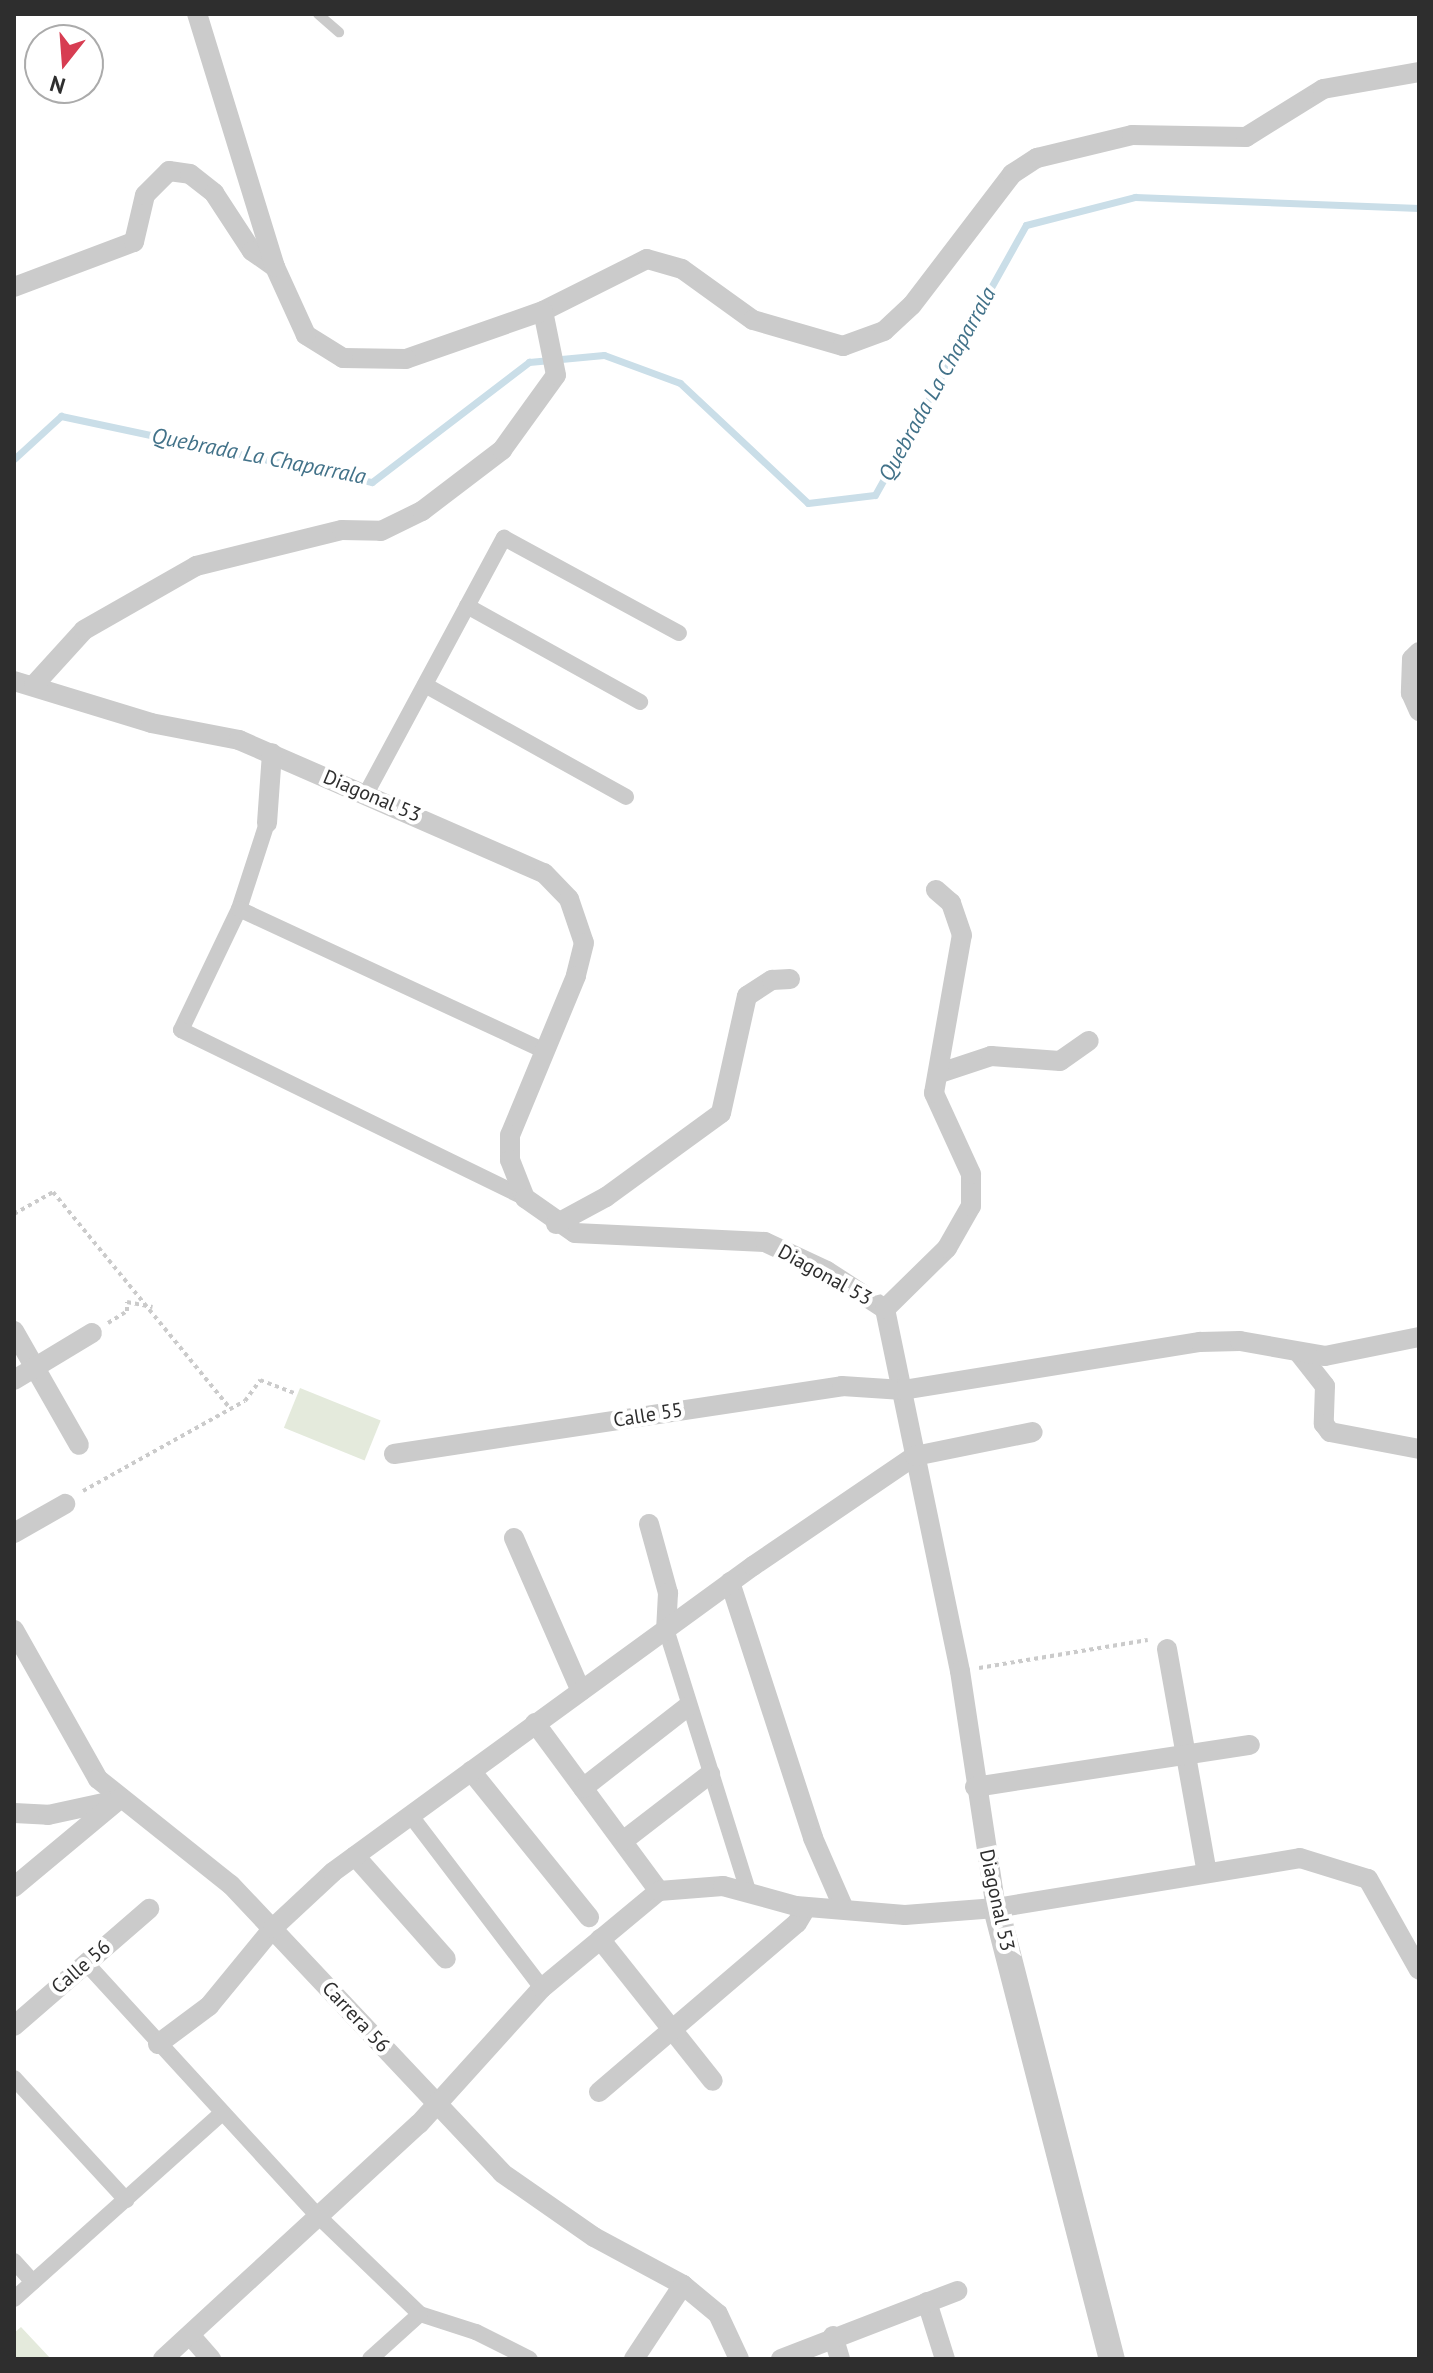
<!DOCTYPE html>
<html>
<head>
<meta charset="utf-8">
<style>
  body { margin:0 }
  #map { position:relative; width:1433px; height:2373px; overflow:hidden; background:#fff; font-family:"PT Sans",sans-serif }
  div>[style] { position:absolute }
  .green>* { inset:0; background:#e4eadc; transform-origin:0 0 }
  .stream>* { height:7px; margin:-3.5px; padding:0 3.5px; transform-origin:3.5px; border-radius:3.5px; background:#cadee8 }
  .path>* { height:4px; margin-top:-2px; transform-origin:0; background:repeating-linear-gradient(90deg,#cbcbcb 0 4px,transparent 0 8px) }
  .service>* { height:10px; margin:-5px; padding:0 5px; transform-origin:5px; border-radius:5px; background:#cbcbcb }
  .pedestrian>* { height:16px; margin:-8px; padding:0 8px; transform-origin:8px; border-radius:8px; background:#cbcbcb }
  .minor>* { height:20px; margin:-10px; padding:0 10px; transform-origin:10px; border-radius:10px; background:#cbcbcb }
  .tertiary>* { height:26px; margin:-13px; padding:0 13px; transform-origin:13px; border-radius:13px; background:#cbcbcb }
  span { translate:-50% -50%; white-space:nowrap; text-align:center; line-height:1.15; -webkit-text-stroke:8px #fff; paint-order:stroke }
  .street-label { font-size:20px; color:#2e2e2e }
  .water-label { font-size:22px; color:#427289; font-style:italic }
  .frame { position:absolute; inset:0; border:16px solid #2e2e2e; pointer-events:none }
  .north { position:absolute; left:24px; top:24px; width:80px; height:80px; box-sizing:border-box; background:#fff; border:2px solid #ababab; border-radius:50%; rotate:197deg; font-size:22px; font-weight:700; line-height:32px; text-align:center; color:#2e2e2e }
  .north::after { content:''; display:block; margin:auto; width:28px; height:36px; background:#d73d52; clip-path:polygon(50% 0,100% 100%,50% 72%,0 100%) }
</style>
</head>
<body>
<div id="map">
  <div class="green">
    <div style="left:300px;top:1388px;width:87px;height:43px;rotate:22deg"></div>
    <div style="clip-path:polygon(21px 2327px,51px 2359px,14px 2359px,14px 2333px)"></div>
  </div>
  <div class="stream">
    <div style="left:14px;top:459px;width:64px;rotate:-42.5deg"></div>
    <div style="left:61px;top:416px;width:318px;rotate:12deg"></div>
    <div style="left:372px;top:482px;width:198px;rotate:-37.4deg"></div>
    <div style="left:529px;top:362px;width:75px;rotate:-5.3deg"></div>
    <div style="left:604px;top:355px;width:81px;rotate:20.2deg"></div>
    <div style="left:680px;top:383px;width:175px;rotate:43.2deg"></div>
    <div style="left:808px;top:503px;width:67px;rotate:-6.8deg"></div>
    <div style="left:875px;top:495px;width:309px;rotate:-60.8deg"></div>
    <div style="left:1026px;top:225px;width:113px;rotate:-14.4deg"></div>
    <div style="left:1135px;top:197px;width:284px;rotate:2.2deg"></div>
  </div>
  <div class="path">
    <div style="left:14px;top:1214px;width:45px;rotate:-29.4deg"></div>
    <div style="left:53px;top:1192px;width:278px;rotate:50.7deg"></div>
    <div style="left:108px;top:1323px;width:22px;rotate:-32deg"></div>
    <div style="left:127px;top:1311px;width:9px;rotate:-90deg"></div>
    <div style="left:127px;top:1302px;width:26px;rotate:11deg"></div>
    <div style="left:83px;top:1491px;width:185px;rotate:-29.1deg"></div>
    <div style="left:245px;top:1401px;width:26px;rotate:-54deg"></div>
    <div style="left:260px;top:1380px;width:39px;rotate:21deg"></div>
    <div style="left:979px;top:1668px;width:171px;rotate:-9.4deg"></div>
  </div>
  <div class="service">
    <div style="left:318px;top:14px;width:28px;rotate:41deg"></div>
  </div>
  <div class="pedestrian">
    <div style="left:467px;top:606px;width:198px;rotate:29deg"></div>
    <div style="left:425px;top:685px;width:230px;rotate:29.1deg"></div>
    <div style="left:367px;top:792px;width:289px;rotate:-61.7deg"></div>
    <div style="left:504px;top:538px;width:199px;rotate:28.5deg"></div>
    <div style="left:267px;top:823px;width:90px;rotate:108deg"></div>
    <div style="left:239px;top:909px;width:134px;rotate:115.6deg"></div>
    <div style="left:181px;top:1030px;width:383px;rotate:26deg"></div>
    <div style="left:239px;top:909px;width:337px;rotate:24.9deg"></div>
    <div style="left:666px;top:1629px;width:274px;rotate:72.6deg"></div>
    <div style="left:411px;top:1816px;width:216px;rotate:52.7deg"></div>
    <div style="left:86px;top:1963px;width:343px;rotate:47.5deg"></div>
    <div style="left:318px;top:2216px;width:141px;rotate:43.9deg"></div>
    <div style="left:420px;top:2314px;width:59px;rotate:17.8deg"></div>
    <div style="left:476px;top:2332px;width:60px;rotate:26.6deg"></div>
    <div style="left:14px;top:2078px;width:166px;rotate:47.4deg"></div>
    <div style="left:14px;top:2261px;width:28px;rotate:48deg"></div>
    <div style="left:14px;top:2299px;width:279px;rotate:-41.8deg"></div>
    <div style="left:370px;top:2359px;width:67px;rotate:-42deg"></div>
  </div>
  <div class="minor">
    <div style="left:14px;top:287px;width:128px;rotate:-20.6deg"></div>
    <div style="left:134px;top:242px;width:48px;rotate:-76.8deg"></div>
    <div style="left:145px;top:195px;width:34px;rotate:-45deg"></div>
    <div style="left:169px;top:171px;width:21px;rotate:8deg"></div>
    <div style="left:190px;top:174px;width:31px;rotate:38deg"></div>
    <div style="left:214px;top:193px;width:69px;rotate:56.8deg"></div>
    <div style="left:252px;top:251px;width:28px;rotate:35deg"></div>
    <div style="left:543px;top:311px;width:116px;rotate:-26.6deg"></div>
    <div style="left:647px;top:259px;width:36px;rotate:16deg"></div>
    <div style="left:682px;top:269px;width:87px;rotate:35.7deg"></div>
    <div style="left:753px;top:320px;width:94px;rotate:16.1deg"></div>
    <div style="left:843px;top:346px;width:44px;rotate:-20.1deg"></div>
    <div style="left:884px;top:331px;width:38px;rotate:-43deg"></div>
    <div style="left:912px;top:305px;width:165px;rotate:-52.6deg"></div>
    <div style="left:1012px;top:174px;width:30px;rotate:-33deg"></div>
    <div style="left:1037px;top:158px;width:98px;rotate:-13.6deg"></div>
    <div style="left:1132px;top:135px;width:114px;rotate:1deg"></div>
    <div style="left:1246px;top:137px;width:91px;rotate:-31.9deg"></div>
    <div style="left:1323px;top:89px;width:97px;rotate:-10deg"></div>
    <div style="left:1419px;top:652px;width:10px;rotate:135deg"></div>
    <div style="left:1412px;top:659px;width:34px;rotate:92deg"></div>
    <div style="left:1411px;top:693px;width:20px;rotate:66deg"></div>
    <div style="left:14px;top:681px;width:143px;rotate:17deg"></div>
    <div style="left:151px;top:723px;width:90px;rotate:10.9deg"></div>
    <div style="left:239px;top:740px;width:333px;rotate:23.6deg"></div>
    <div style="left:544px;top:873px;width:36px;rotate:46deg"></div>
    <div style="left:569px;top:899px;width:46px;rotate:71.2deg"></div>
    <div style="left:584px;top:943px;width:34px;rotate:104deg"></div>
    <div style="left:576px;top:976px;width:172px;rotate:112.5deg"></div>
    <div style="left:510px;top:1135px;width:25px;rotate:90deg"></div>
    <div style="left:510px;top:1160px;width:41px;rotate:68.5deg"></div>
    <div style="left:525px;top:1198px;width:61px;rotate:35deg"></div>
    <div style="left:575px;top:1233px;width:190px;rotate:2.7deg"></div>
    <div style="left:765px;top:1242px;width:68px;rotate:25.1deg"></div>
    <div style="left:827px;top:1271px;width:69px;rotate:33.2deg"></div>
    <div style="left:885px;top:1309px;width:370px;rotate:78.3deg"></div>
    <div style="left:960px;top:1671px;width:240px;rotate:81.4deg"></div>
    <div style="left:34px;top:685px;width:74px;rotate:-47.7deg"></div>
    <div style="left:84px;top:630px;width:129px;rotate:-29.7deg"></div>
    <div style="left:196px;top:566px;width:150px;rotate:-13.9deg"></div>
    <div style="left:342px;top:530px;width:39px;rotate:1deg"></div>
    <div style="left:381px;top:531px;width:46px;rotate:-26deg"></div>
    <div style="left:422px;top:511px;width:101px;rotate:-37.3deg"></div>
    <div style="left:502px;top:450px;width:92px;rotate:-54.2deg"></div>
    <div style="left:556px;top:375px;width:65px;rotate:-101.5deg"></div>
    <div style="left:543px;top:311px;width:145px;rotate:160.7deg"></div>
    <div style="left:406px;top:359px;width:63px;rotate:-179.1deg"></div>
    <div style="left:343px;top:358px;width:44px;rotate:-148.1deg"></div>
    <div style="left:306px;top:335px;width:75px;rotate:-114.5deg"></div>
    <div style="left:275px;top:267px;width:265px;rotate:-107.1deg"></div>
    <div style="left:267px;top:823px;width:70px;rotate:-85.9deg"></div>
    <div style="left:940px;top:1073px;width:54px;rotate:-18.4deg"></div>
    <div style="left:991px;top:1056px;width:69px;rotate:4.1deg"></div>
    <div style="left:1060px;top:1061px;width:35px;rotate:-35deg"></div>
    <div style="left:556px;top:1224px;width:57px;rotate:-28.4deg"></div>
    <div style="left:606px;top:1197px;width:142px;rotate:-36.1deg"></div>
    <div style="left:721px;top:1113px;width:120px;rotate:-77.5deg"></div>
    <div style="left:747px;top:996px;width:30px;rotate:-33deg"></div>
    <div style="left:772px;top:980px;width:18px;rotate:-3deg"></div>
    <div style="left:885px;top:1309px;width:87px;rotate:-44.5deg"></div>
    <div style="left:947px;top:1248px;width:48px;rotate:-60.3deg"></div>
    <div style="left:971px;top:1206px;width:32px;rotate:-90deg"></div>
    <div style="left:971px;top:1174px;width:89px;rotate:-114.6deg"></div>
    <div style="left:934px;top:1093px;width:160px;rotate:-80deg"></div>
    <div style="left:962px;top:935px;width:34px;rotate:-109deg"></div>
    <div style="left:951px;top:903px;width:20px;rotate:-139deg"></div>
    <div style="left:14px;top:1331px;width:131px;rotate:60.3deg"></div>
    <div style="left:1299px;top:1353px;width:42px;rotate:51.8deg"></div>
    <div style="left:1325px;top:1386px;width:38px;rotate:92deg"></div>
    <div style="left:1324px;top:1424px;width:10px;rotate:53deg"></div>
    <div style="left:1330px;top:1432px;width:91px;rotate:10.8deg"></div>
    <div style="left:14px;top:1380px;width:91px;rotate:-31.1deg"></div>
    <div style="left:394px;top:1454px;width:453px;rotate:-8.6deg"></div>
    <div style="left:842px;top:1386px;width:61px;rotate:3.8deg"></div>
    <div style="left:903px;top:1390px;width:301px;rotate:-9.2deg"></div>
    <div style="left:1200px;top:1342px;width:40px;rotate:-1.4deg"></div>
    <div style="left:1240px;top:1341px;width:86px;rotate:10deg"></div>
    <div style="left:1325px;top:1356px;width:96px;rotate:-11.4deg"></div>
    <div style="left:649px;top:1524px;width:72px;rotate:74.6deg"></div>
    <div style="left:668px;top:1593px;width:36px;rotate:93deg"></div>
    <div style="left:14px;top:1533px;width:59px;rotate:-29.6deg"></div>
    <div style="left:514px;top:1538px;width:167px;rotate:66.4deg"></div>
    <div style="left:730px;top:1582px;width:269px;rotate:72deg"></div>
    <div style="left:813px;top:1838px;width:77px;rotate:66.4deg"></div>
    <div style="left:14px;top:1630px;width:171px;rotate:60.6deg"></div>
    <div style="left:98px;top:1779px;width:170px;rotate:38.6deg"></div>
    <div style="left:231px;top:1885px;width:395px;rotate:46.7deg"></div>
    <div style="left:502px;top:2173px;width:112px;rotate:34.8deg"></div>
    <div style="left:594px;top:2237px;width:101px;rotate:28.3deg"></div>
    <div style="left:683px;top:2285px;width:45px;rotate:39.6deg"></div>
    <div style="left:718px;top:2314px;width:50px;rotate:65deg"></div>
    <div style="left:1167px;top:1649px;width:223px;rotate:79.9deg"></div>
    <div style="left:535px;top:1723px;width:209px;rotate:53.6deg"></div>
    <div style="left:471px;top:1771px;width:188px;rotate:51.1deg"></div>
    <div style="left:975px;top:1787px;width:278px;rotate:-8.7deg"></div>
    <div style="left:583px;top:1788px;width:132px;rotate:-37.9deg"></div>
    <div style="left:14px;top:1813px;width:34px;rotate:3deg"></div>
    <div style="left:48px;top:1815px;width:66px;rotate:-12.2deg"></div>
    <div style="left:623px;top:1841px;width:110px;rotate:-37.6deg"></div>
    <div style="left:355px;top:1856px;width:137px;rotate:48.5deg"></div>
    <div style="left:14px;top:1887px;width:139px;rotate:-39.8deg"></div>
    <div style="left:600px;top:1939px;width:181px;rotate:51.5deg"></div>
    <div style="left:14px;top:2026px;width:179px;rotate:-40.9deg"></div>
    <div style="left:158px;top:2044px;width:64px;rotate:-36.7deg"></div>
    <div style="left:209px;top:2006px;width:101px;rotate:-50.6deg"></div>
    <div style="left:273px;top:1928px;width:82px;rotate:-43deg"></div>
    <div style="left:333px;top:1872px;width:520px;rotate:-36.08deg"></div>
    <div style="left:753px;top:1566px;width:196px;rotate:-34.2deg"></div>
    <div style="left:915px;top:1456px;width:120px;rotate:-11.5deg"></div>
    <div style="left:599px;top:2092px;width:260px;rotate:-40.5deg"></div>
    <div style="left:797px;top:1923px;width:17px;rotate:-59deg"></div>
    <div style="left:927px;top:2302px;width:60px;rotate:72.5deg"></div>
    <div style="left:190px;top:2335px;width:32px;rotate:49deg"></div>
    <div style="left:833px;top:2336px;width:24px;rotate:73deg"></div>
    <div style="left:163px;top:2359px;width:348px;rotate:-42.6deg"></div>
    <div style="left:419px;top:2124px;width:183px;rotate:-47.9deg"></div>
    <div style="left:542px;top:1988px;width:152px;rotate:-39.7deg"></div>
    <div style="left:659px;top:1891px;width:64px;rotate:-4.5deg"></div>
    <div style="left:723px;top:1886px;width:76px;rotate:15.3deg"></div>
    <div style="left:796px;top:1906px;width:109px;rotate:4.7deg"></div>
    <div style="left:905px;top:1915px;width:91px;rotate:-4.4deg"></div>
    <div style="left:996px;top:1908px;width:308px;rotate:-9.3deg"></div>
    <div style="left:1300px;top:1858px;width:71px;rotate:17.2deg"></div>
    <div style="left:1368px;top:1879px;width:104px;rotate:60.7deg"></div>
    <div style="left:634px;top:2359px;width:89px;rotate:-56.5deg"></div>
    <div style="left:781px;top:2359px;width:189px;rotate:-21.1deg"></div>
  </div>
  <div class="tertiary">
    <div style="left:996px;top:1908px;width:466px;rotate:75.6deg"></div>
  </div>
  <div class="street-label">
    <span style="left:372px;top:796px;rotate:23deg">Diagonal 53</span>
    <span style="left:825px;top:1275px;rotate:29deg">Diagonal 53</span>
    <span style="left:648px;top:1415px;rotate:-9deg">Calle 55</span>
    <span style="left:997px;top:1900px;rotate:78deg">Diagonal 53</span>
    <span style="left:81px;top:1967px;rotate:-41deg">Calle 56</span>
    <span style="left:356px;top:2017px;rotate:47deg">Carrera 56</span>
  </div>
  <div class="water-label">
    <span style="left:937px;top:384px;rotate:-61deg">Quebrada La Chaparrala</span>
    <span style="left:259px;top:456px;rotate:11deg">Quebrada La Chaparrala</span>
  </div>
  <div class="frame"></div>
  <div class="north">N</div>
</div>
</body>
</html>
